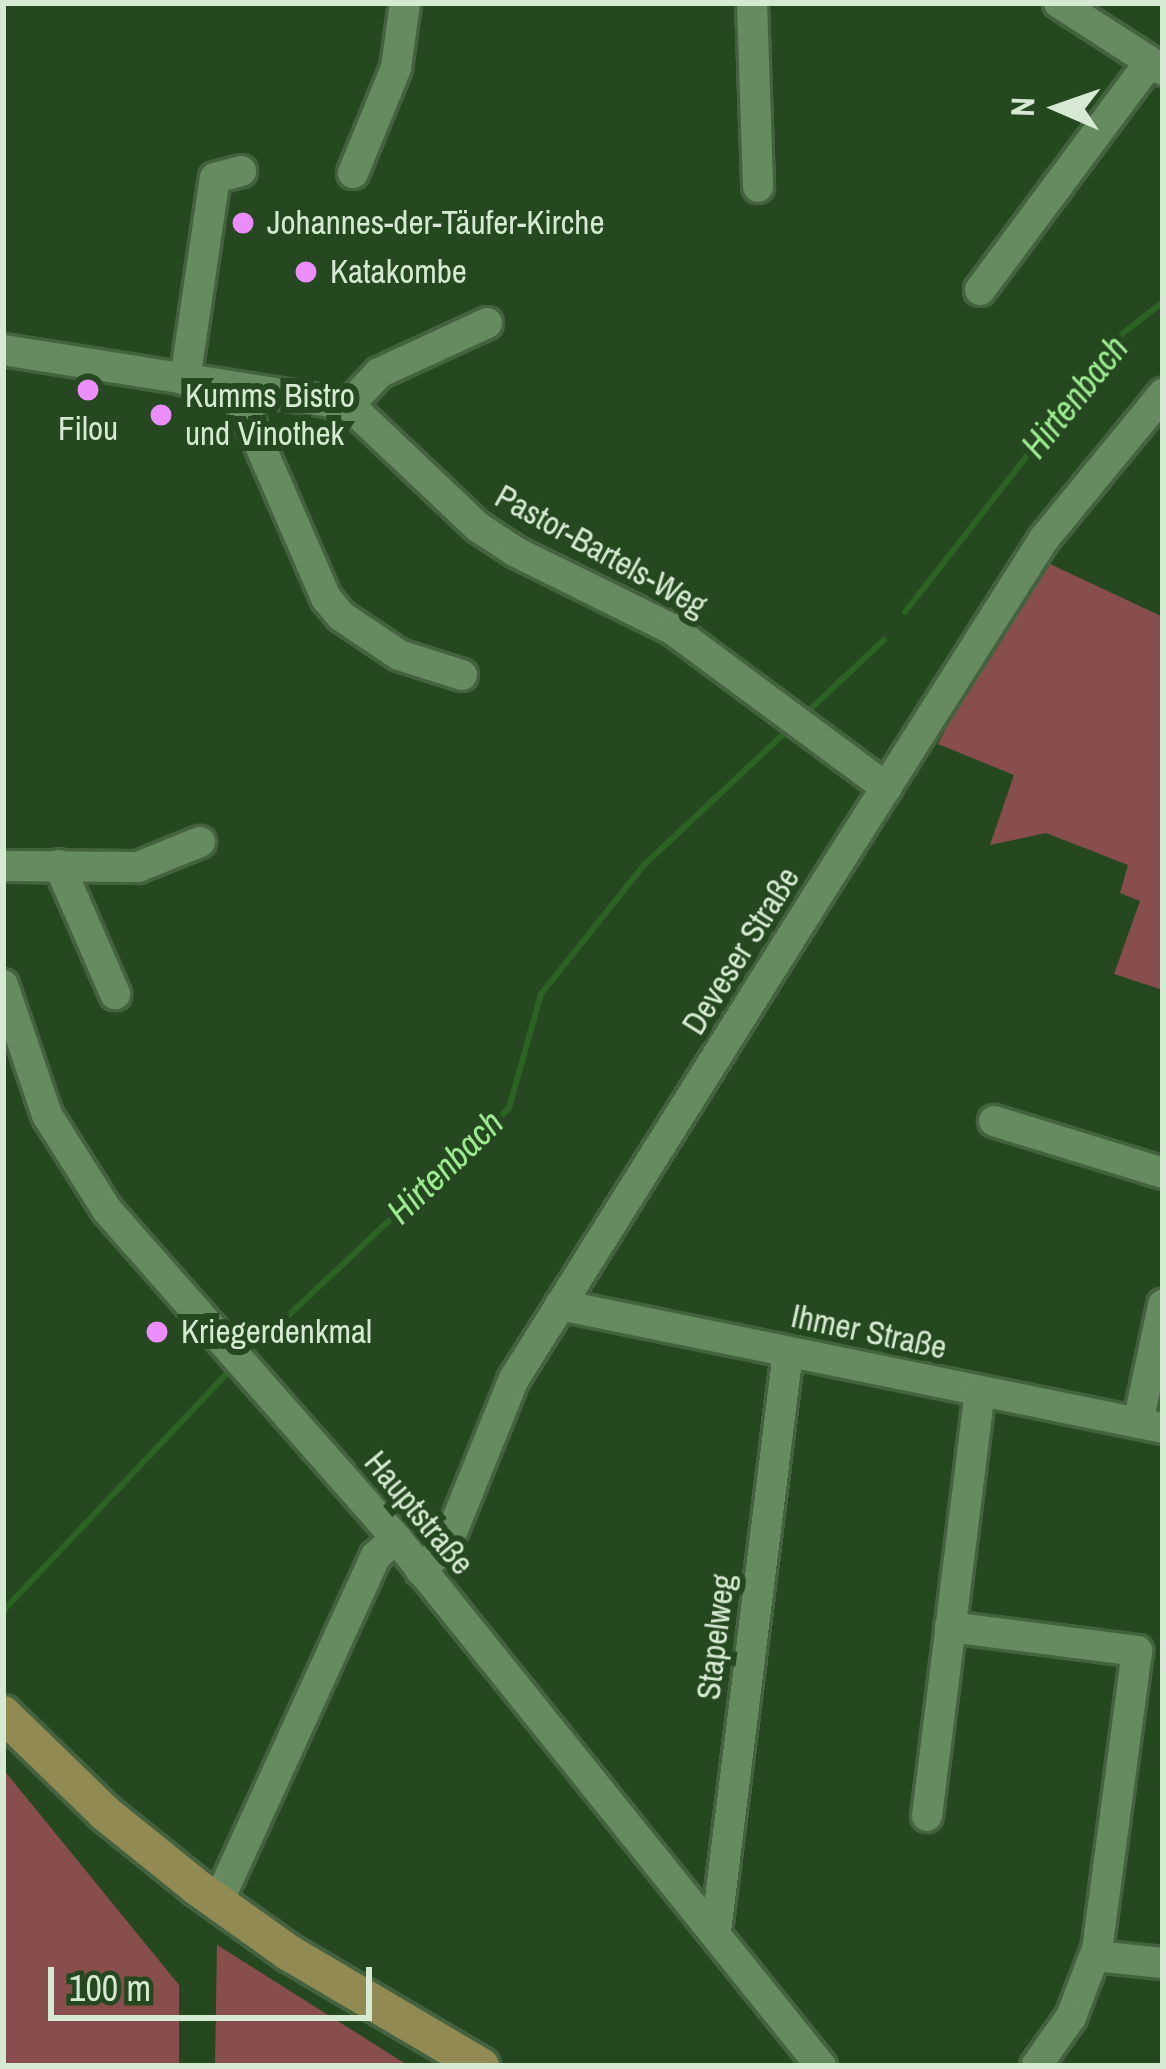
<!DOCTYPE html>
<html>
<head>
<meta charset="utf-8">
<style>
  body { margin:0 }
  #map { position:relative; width:1166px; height:2069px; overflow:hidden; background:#264821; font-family:"Archivo Narrow",sans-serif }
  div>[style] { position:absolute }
  .green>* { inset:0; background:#884e4d }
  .stream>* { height:6px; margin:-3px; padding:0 3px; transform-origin:3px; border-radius:3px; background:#2b6323 }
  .roads { filter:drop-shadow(3px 0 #456240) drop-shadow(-3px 0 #456240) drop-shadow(0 3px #456240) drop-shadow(0 -3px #456240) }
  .minor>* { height:30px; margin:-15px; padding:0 15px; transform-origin:15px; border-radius:15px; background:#678b61 }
  .major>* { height:36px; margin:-18px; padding:0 18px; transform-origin:18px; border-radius:18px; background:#918a53 }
  .dots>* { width:33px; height:33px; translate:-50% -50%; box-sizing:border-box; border:6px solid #264821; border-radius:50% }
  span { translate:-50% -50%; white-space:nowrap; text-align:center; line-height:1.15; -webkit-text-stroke:12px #264821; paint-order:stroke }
  .poi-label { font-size:33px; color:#d6e9d2 }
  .left { translate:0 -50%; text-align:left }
  .street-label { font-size:33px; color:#d6e9d2 }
  .water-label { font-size:36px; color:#9cea90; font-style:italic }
  .frame { position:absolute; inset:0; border:6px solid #d6e9d2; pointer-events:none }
  .north { position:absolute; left:998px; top:48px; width:120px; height:120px; -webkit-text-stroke:9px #264821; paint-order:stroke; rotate:272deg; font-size:33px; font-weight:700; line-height:48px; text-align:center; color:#d6e9d2 }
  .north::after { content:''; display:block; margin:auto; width:42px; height:54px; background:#d6e9d2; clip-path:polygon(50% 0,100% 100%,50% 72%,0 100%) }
  .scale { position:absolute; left:48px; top:1967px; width:324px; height:54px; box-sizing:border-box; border:6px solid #d6e9d2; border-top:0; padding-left:15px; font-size:36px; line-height:42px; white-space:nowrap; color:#d6e9d2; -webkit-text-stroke:9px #264821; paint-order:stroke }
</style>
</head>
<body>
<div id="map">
  <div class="green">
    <div style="clip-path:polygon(1050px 564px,1163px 617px,1163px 990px,1114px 974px,1140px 901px,1120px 893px,1128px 865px,1046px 833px,990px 845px,1014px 775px,938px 744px,972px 680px)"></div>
    <div style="clip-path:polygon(3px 1769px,179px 1985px,179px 2066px,3px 2066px)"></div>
    <div style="clip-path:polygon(217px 1945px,409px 2066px,215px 2066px)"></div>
  </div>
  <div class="stream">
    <div style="left:905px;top:612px;width:353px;rotate:-52deg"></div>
    <div style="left:1122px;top:334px;width:52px;rotate:-38deg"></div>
    <div style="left:803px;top:716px;width:111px;rotate:-43.2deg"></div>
    <div style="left:245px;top:1356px;width:362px;rotate:-43.2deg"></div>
    <div style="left:509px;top:1108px;width:118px;rotate:-74.3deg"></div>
    <div style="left:541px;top:994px;width:165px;rotate:-51.4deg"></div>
    <div style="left:644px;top:865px;width:199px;rotate:-43.2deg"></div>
    <div style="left:3px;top:1611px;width:332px;rotate:-46.7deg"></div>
  </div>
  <div class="roads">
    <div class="minor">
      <div style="left:752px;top:3px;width:184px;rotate:88.1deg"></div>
      <div style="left:1059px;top:3px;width:124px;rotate:32.8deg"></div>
      <div style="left:353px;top:173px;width:113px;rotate:-67.7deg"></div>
      <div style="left:396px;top:68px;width:66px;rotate:-82.1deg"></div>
      <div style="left:980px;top:290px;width:284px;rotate:-53.3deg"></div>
      <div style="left:3px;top:350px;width:350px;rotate:9deg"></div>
      <div style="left:185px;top:380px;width:204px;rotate:-81.6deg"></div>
      <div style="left:215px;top:178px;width:27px;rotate:-15deg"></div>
      <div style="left:236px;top:390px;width:227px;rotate:66.6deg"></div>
      <div style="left:326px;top:598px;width:23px;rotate:50deg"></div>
      <div style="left:341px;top:616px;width:70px;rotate:33.9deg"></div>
      <div style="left:399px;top:655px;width:66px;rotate:17.6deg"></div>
      <div style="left:349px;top:405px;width:178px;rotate:43.4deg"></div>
      <div style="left:478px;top:527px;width:45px;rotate:33.3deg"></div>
      <div style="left:516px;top:552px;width:174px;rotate:26.3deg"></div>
      <div style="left:672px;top:629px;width:267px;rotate:36.5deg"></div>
      <div style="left:349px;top:405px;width:44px;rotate:-46.8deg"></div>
      <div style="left:379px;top:373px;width:119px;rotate:-24.8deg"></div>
      <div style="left:59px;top:865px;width:141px;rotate:66.5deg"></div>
      <div style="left:3px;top:866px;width:135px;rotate:0.4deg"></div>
      <div style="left:138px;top:867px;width:67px;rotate:-22deg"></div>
      <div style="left:3px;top:985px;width:137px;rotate:71.3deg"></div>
      <div style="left:47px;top:1115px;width:112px;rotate:57.7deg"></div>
      <div style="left:107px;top:1210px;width:437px;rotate:48.6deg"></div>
      <div style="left:396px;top:1538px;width:678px;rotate:51.17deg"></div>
      <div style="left:994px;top:1121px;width:177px;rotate:17.1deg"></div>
      <div style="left:560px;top:1305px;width:615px;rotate:11.53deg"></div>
      <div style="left:1138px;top:1423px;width:121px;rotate:-78deg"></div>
      <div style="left:421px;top:1571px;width:40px;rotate:-47deg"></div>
      <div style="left:448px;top:1542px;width:176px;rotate:-68deg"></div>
      <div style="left:514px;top:1379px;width:568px;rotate:-57.88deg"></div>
      <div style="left:816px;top:898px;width:425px;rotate:-57.6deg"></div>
      <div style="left:1044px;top:539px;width:188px;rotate:-50.6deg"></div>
      <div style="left:950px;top:1627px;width:189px;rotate:7.3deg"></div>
      <div style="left:1137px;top:1651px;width:301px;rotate:97.6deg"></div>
      <div style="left:1097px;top:1949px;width:73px;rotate:110.9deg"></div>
      <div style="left:1071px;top:2017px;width:60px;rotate:125.5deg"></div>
      <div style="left:927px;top:1816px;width:427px;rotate:-82.9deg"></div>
      <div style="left:218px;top:1902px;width:380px;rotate:-65.5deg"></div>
      <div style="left:376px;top:1556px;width:27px;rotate:-42deg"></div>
      <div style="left:716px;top:1931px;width:583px;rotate:-82.91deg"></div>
      <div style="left:1095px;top:1956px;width:68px;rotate:5.9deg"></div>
    </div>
    <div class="major">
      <div style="left:3px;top:1714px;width:142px;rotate:44.1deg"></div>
      <div style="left:105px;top:1813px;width:119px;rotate:38.9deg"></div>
      <div style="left:198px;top:1888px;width:112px;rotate:35.5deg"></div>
      <div style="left:289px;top:1953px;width:223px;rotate:30.5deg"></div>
    </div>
  </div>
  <div class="dots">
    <div style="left:243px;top:223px;background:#eb8dfc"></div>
    <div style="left:306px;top:272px;background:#eb8dfc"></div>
    <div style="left:88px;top:390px;background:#eb8dfc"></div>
    <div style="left:161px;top:415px;background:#eb8dfc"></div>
    <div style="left:157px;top:1332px;background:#eb8dfc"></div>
  </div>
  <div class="poi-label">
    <span class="left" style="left:267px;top:223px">Johannes-der-Täufer-Kirche</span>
    <span class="left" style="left:330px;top:272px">Katakombe</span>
    <span class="left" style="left:185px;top:415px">Kumms Bistro<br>und Vinothek</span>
    <span style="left:88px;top:429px">Filou</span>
    <span class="left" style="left:181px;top:1332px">Kriegerdenkmal</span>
  </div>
  <div class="street-label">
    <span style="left:601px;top:551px;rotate:29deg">Pastor-Bartels-Weg</span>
    <span style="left:741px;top:951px;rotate:-58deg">Deveser Straße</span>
    <span style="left:869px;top:1332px;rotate:12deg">Ihmer Straße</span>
    <span style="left:419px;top:1513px;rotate:50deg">Hauptstraße</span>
    <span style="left:716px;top:1637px;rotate:-83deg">Stapelweg</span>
  </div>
  <div class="water-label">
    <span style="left:1075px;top:397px;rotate:-51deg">Hirtenbach</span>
    <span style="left:445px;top:1167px;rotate:-44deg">Hirtenbach</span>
  </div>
  <div class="frame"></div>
  <div class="north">N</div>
  <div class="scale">100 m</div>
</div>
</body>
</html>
